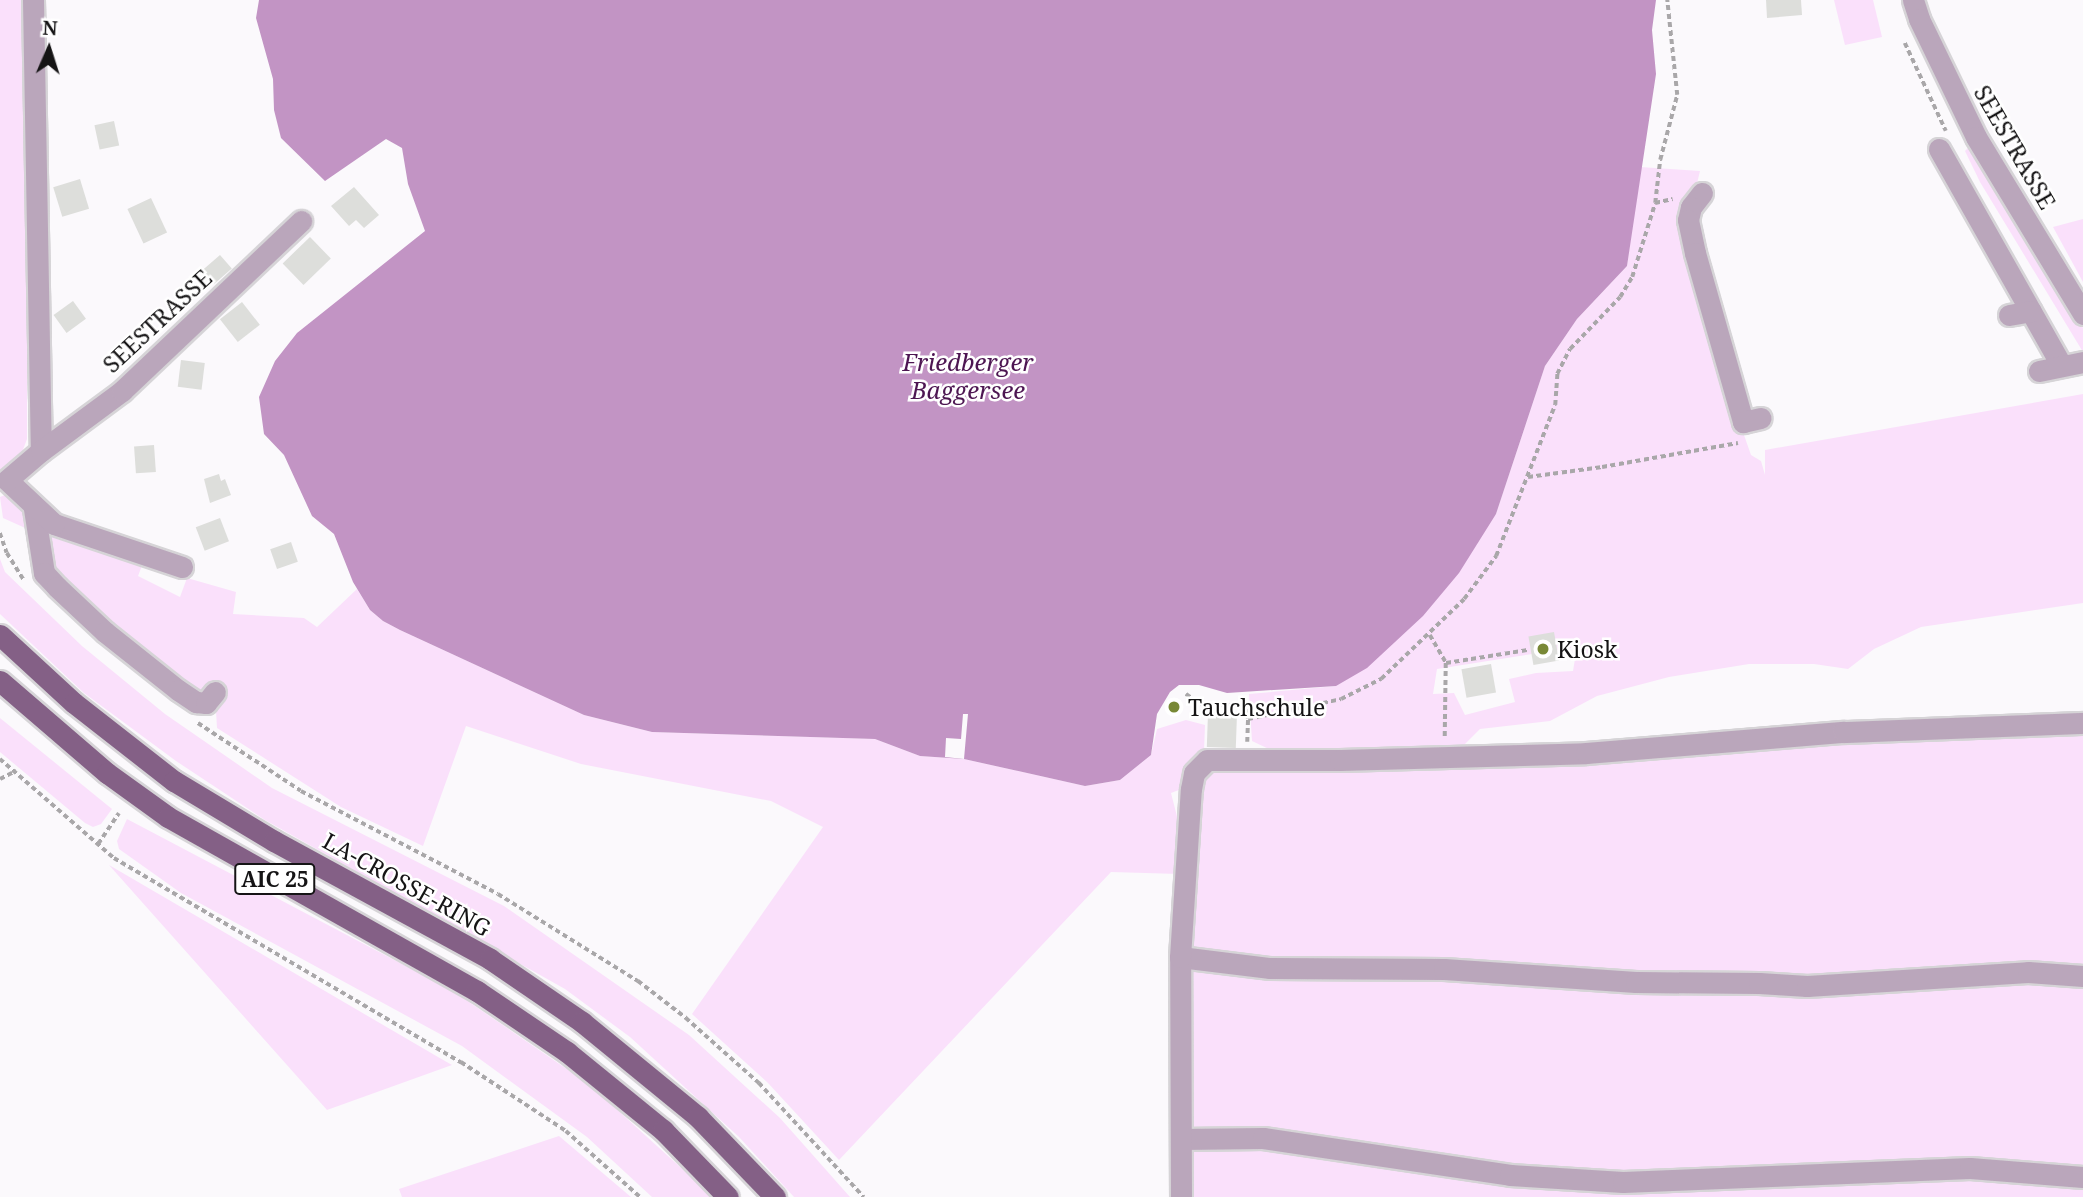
<!DOCTYPE html>
<html>
<head>
<meta charset="utf-8">
<style>
  body { margin:0 }
  #map { position:relative; width:2083px; height:1197px; overflow:hidden; background:#fbf9fc; font-family:"Noto Serif",serif }
  div>[style] { position:absolute }
  .green>* { inset:0; background:#fae0fb }
  .water>* { inset:0; background:#c294c4 }
  .pier>* { inset:0; background:#fbf9fc }
  .building>* { inset:0; background:#dddedb; transform-origin:0 0 }
  .path>* { height:3.5px; margin-top:-1.75px; transform-origin:0; background:repeating-linear-gradient(90deg,#a9a7a9 0 5px,transparent 0 8.5px) }
  .roads { filter:drop-shadow(2px 0 #d6d4d7) drop-shadow(-2px 0 #d6d4d7) drop-shadow(0 2px #d6d4d7) drop-shadow(0 -2px #d6d4d7) }
  .minor>* { height:21px; margin:-10.5px; padding:0 10.5px; transform-origin:10.5px; border-radius:10.5px; background:#baa6bb }
  .major>* { height:21px; margin:-10.5px; padding:0 10.5px; transform-origin:10.5px; border-radius:10.5px; background:#846086 }
  .dots>* { width:19px; height:19px; translate:-50% -50%; box-sizing:border-box; border:4px solid #fff; border-radius:50% }
  span { translate:-50% -50%; white-space:nowrap; text-align:center; line-height:1.15; -webkit-text-stroke:5px #fff; paint-order:stroke }
  .shield-label span { padding:2px 5px; background:#fff; border:2px solid; border-radius:5px; -webkit-text-stroke-width:0 }
  .shield-label { font-size:21px; color:#151415; font-weight:700 }
  .street-label { font-size:23px; color:#151415 }
  .poi-label { font-size:23px; color:#151415 }
  .left { translate:0 -50%; text-align:left }
  .water-label { font-size:24px; color:#4d1652; font-style:italic }
  .north { position:absolute; left:14px; top:14px; width:70px; height:70px; -webkit-text-stroke:5px #fff; paint-order:stroke; rotate:3deg; font-size:19px; font-weight:700; line-height:28px; text-align:center; color:#151415 }
  .north::after { content:''; display:block; margin:auto; width:24px; height:32px; background:#151415; clip-path:polygon(50% 0,100% 100%,50% 72%,0 100%) }
</style>
</head>
<body>
<div id="map">
  <div class="green">
    <div style="clip-path:polygon(0 0,23px 0,27px 300px,27px 439px,21px 455px,0 470px)"></div>
    <div style="clip-path:polygon(1834px 0,1873px 0,1882px 37px,1845px 45px)"></div>
    <div style="clip-path:polygon(1969px 147px,1974px 148px,2083px 328px,2083px 352px,1980px 182px,1965px 151px)"></div>
    <div style="clip-path:polygon(evenodd,1640px 167px,1700px 171px,1688px 221px,1743px 422px,1744px 435px,1751px 455px,1761px 461px,1765px 475px,1765px 450px,2083px 394px,2083px 603px,1921px 627px,1874px 649px,1848px 669px,1814px 664px,1749px 664px,1669px 677px,1597px 696px,1550px 721px,1480px 729px,1458px 751px,1273px 751px,1252px 741px,1249px 694px,1336px 686px,1496px 514px,1545px 366px,1577px 319px,1627px 266px,1640px 167px,1577px 647px,1573px 671px,1536px 673px,1509px 679px,1515px 702px,1465px 715px,1454px 693px,1433px 694px,1437px 669px,1577px 647px)"></div>
    <div style="clip-path:polygon(2083px 219px,2083px 282px,2053px 227px)"></div>
    <div style="clip-path:polygon(5px 495px,37px 525px,143px 563px,138px 576px,180px 597px,187px 578px,236px 592px,233px 614px,304px 618px,317px 627px,357px 589px,370px 610px,383px 621px,400px 630px,584px 715px,652px 732px,875px 739px,920px 756px,964px 759px,1085px 786px,1120px 780px,1151px 755px,1157px 729px,1186px 720px,1205px 725px,1204px 751px,1184px 788px,1171px 793px,1182px 836px,1179px 874px,1111px 872px,839px 1160px,768px 1083px,692px 1014px,823px 827px,771px 801px,581px 764px,466px 726px,423px 846px,341px 807px,217px 728px,216px 711px,151px 662px,51px 574px,43px 536px,3px 518px,0 497px)"></div>
    <div style="clip-path:polygon(0 559px,5px 572px,82px 646px,165px 714px,272px 788px,504px 906px,689px 1035px,780px 1118px,850px 1197px,794px 1197px,739px 1137px,630px 1037px,565px 989px,265px 820px,176px 761px,84px 693px,0 614px)"></div>
    <div style="clip-path:polygon(0 718px,112px 809px,101px 824px,93px 827px,85px 823px,0 752px)"></div>
    <div style="clip-path:polygon(2083px 731px,2083px 1197px,1186px 1197px,1185px 959px,1201px 768px,1920px 734px)"></div>
    <div style="clip-path:polygon(127px 819px,453px 991px,590px 1085px,713px 1197px,652px 1197px,587px 1137px,462px 1046px,181px 893px,119px 849px,117px 841px)"></div>
    <div style="clip-path:polygon(109px 865px,438px 1057px,452px 1065px,327px 1110px)"></div>
    <div style="clip-path:polygon(559px 1136px,631px 1197px,402px 1197px,399px 1189px)"></div>
  </div>
  <div class="water">
    <div style="clip-path:polygon(259px 0,1656px 0,1652px 30px,1656px 74px,1627px 266px,1577px 319px,1545px 366px,1496px 514px,1459px 573px,1423px 616px,1367px 668px,1336px 686px,1227px 693px,1199px 685px,1179px 685px,1170px 692px,1157px 714px,1151px 755px,1120px 780px,1085px 786px,964px 759px,920px 756px,875px 739px,652px 732px,584px 715px,400px 630px,383px 621px,370px 610px,353px 582px,334px 534px,312px 516px,284px 455px,264px 434px,259px 397px,275px 361px,297px 333px,425px 231px,408px 184px,402px 148px,386px 139px,325px 181px,281px 138px,274px 110px,273px 79px,256px 18px)"></div>
  </div>
  <div class="pier">
    <div style="clip-path:polygon(963px 714px,968px 714px,964px 759px,945px 757px,946px 738px,961px 739px)"></div>
  </div>
  <div class="building">
    <div style="clip-path:polygon(1766px 0,1801px 0,1802px 15px,1767px 18px)"></div>
    <div style="left:114px;top:121px;width:25px;height:20px;rotate:78deg"></div>
    <div style="left:80px;top:179px;width:31px;height:28px;rotate:73deg"></div>
    <div style="clip-path:polygon(354px 187px,379px 215px,364px 228px,356px 220px,349px 226px,331px 206px)"></div>
    <div style="left:151px;top:198px;width:38px;height:26px;rotate:65deg"></div>
    <div style="left:310px;top:237px;width:30px;height:38px;rotate:46deg"></div>
    <div style="left:220px;top:255px;width:18px;height:23px;rotate:49deg"></div>
    <div style="left:73px;top:301px;width:22px;height:24px;rotate:54deg"></div>
    <div style="left:242px;top:302px;width:29px;height:28px;rotate:52deg"></div>
    <div style="left:181px;top:360px;width:24px;height:27px;rotate:7deg"></div>
    <div style="left:154px;top:445px;width:27px;height:20px;rotate:86deg"></div>
    <div style="clip-path:polygon(219px 474px,221px 481px,225px 479px,231px 495px,210px 503px,204px 479px)"></div>
    <div style="left:220px;top:518px;width:25px;height:26px;rotate:69deg"></div>
    <div style="left:291px;top:542px;width:21px;height:22px;rotate:71deg"></div>
    <div style="left:1554px;top:632px;width:29px;height:26px;rotate:80deg"></div>
    <div style="left:1491px;top:664px;width:29px;height:30px;rotate:80deg"></div>
    <div style="left:1208px;top:713px;width:29px;height:34px;rotate:2deg"></div>
  </div>
  <div class="path">
    <div style="left:1905px;top:43px;width:97px;rotate:65deg"></div>
    <div style="left:1655px;top:203px;width:43px;rotate:-83.4deg"></div>
    <div style="left:1660px;top:160px;width:67px;rotate:-75.3deg"></div>
    <div style="left:1677px;top:95px;width:96px;rotate:-96deg"></div>
    <div style="left:1528px;top:477px;width:75px;rotate:-7.7deg"></div>
    <div style="left:1602px;top:467px;width:138px;rotate:-10deg"></div>
    <div style="left:0;top:533px;width:21px;rotate:71deg"></div>
    <div style="left:7px;top:553px;width:32px;rotate:58deg"></div>
    <div style="left:1430px;top:635px;width:32px;rotate:60deg"></div>
    <div style="left:1446px;top:663px;width:75px;rotate:90.8deg"></div>
    <div style="left:1446px;top:663px;width:82px;rotate:-9.1deg"></div>
    <div style="left:1186px;top:694px;width:17px;rotate:36deg"></div>
    <div style="left:1200px;top:704px;width:41px;rotate:2.8deg"></div>
    <div style="left:1241px;top:706px;width:7px;rotate:27deg"></div>
    <div style="left:1247px;top:709px;width:10px;rotate:84deg"></div>
    <div style="left:198px;top:723px;width:123px;rotate:33.4deg"></div>
    <div style="left:301px;top:791px;width:222px;rotate:27.6deg"></div>
    <div style="left:498px;top:894px;width:165px;rotate:31.9deg"></div>
    <div style="left:638px;top:981px;width:61px;rotate:37.6deg"></div>
    <div style="left:686px;top:1018px;width:98px;rotate:41.7deg"></div>
    <div style="left:759px;top:1083px;width:155px;rotate:47.4deg"></div>
    <div style="left:1247px;top:742px;width:23px;rotate:-88deg"></div>
    <div style="left:1248px;top:719px;width:95px;rotate:-12.1deg"></div>
    <div style="left:1341px;top:699px;width:45px;rotate:-26.6deg"></div>
    <div style="left:1381px;top:679px;width:115px;rotate:-43.9deg"></div>
    <div style="left:1464px;top:599px;width:54px;rotate:-53.3deg"></div>
    <div style="left:1496px;top:556px;width:162px;rotate:-68.7deg"></div>
    <div style="left:1555px;top:405px;width:31px;rotate:-86deg"></div>
    <div style="left:1557px;top:374px;width:28px;rotate:-63deg"></div>
    <div style="left:1570px;top:349px;width:72px;rotate:-46.1deg"></div>
    <div style="left:1620px;top:297px;width:23px;rotate:-59deg"></div>
    <div style="left:1632px;top:277px;width:77px;rotate:-72.7deg"></div>
    <div style="left:1655px;top:203px;width:18px;rotate:-13deg"></div>
    <div style="left:0;top:759px;width:151px;rotate:41deg"></div>
    <div style="left:114px;top:858px;width:403px;rotate:30.5deg"></div>
    <div style="left:461px;top:1062px;width:126px;rotate:33.3deg"></div>
    <div style="left:566px;top:1131px;width:99px;rotate:41.7deg"></div>
    <div style="left:0;top:779px;width:18px;rotate:-27deg"></div>
    <div style="left:98px;top:844px;width:37px;rotate:-56deg"></div>
  </div>
  <div class="roads">
    <div class="minor">
      <div style="left:33px;top:0;width:451px;rotate:89deg"></div>
      <div style="left:1913px;top:0;width:20px;rotate:72deg"></div>
      <div style="left:1919px;top:19px;width:131px;rotate:64.2deg"></div>
      <div style="left:1976px;top:137px;width:207px;rotate:58.8deg"></div>
      <div style="left:1939px;top:149px;width:249px;rotate:60.5deg"></div>
      <div style="left:1702px;top:193px;width:18px;rotate:128deg"></div>
      <div style="left:1691px;top:207px;width:13px;rotate:103deg"></div>
      <div style="left:1688px;top:220px;width:34px;rotate:78deg"></div>
      <div style="left:1695px;top:253px;width:176px;rotate:74.1deg"></div>
      <div style="left:1743px;top:422px;width:18px;rotate:-13deg"></div>
      <div style="left:2009px;top:315px;width:22px;rotate:-10deg"></div>
      <div style="left:2039px;top:371px;width:45px;rotate:-11.6deg"></div>
      <div style="left:34px;top:509px;width:65px;rotate:81.1deg"></div>
      <div style="left:44px;top:573px;width:19px;rotate:47deg"></div>
      <div style="left:57px;top:587px;width:66px;rotate:43.2deg"></div>
      <div style="left:105px;top:632px;width:93px;rotate:38.5deg"></div>
      <div style="left:178px;top:690px;width:22px;rotate:34deg"></div>
      <div style="left:196px;top:702px;width:10px;rotate:6deg"></div>
      <div style="left:206px;top:703px;width:14px;rotate:-51deg"></div>
      <div style="left:182px;top:567px;width:135px;rotate:-161.4deg"></div>
      <div style="left:54px;top:524px;width:64px;rotate:-136.9deg"></div>
      <div style="left:7px;top:480px;width:45px;rotate:-40.5deg"></div>
      <div style="left:41px;top:451px;width:101px;rotate:-36.5deg"></div>
      <div style="left:122px;top:391px;width:247px;rotate:-43.5deg"></div>
      <div style="left:1180px;top:957px;width:91px;rotate:7deg"></div>
      <div style="left:1270px;top:968px;width:174px;rotate:0.3deg"></div>
      <div style="left:1444px;top:969px;width:192px;rotate:3.9deg"></div>
      <div style="left:1636px;top:982px;width:123px;rotate:0.5deg"></div>
      <div style="left:1759px;top:983px;width:48px;rotate:3.6deg"></div>
      <div style="left:1807px;top:986px;width:221px;rotate:-3.6deg"></div>
      <div style="left:2028px;top:972px;width:55px;rotate:4.2deg"></div>
      <div style="left:1181px;top:1139px;width:82px;rotate:-0.7deg"></div>
      <div style="left:1263px;top:1138px;width:250px;rotate:8.5deg"></div>
      <div style="left:1510px;top:1175px;width:113px;rotate:3.5deg"></div>
      <div style="left:1623px;top:1182px;width:347px;rotate:-2.3deg"></div>
      <div style="left:1970px;top:1168px;width:113px;rotate:4.6deg"></div>
      <div style="left:1181px;top:1197px;width:240px;rotate:-90.2deg"></div>
      <div style="left:1180px;top:957px;width:168px;rotate:-86.3deg"></div>
      <div style="left:1191px;top:789px;width:16px;rotate:-79deg"></div>
      <div style="left:1194px;top:773px;width:18px;rotate:-45deg"></div>
      <div style="left:1207px;top:760px;width:133px"></div>
      <div style="left:1340px;top:760px;width:246px;rotate:-1.6deg"></div>
      <div style="left:1586px;top:753px;width:259px;rotate:-4.7deg"></div>
      <div style="left:1844px;top:732px;width:239px;rotate:-2.2deg"></div>
    </div>
    <div class="major">
      <div style="left:0;top:635px;width:100px;rotate:42.6deg"></div>
      <div style="left:74px;top:703px;width:127px;rotate:38deg"></div>
      <div style="left:174px;top:781px;width:117px;rotate:31deg"></div>
      <div style="left:274px;top:841px;width:246px;rotate:28.6deg"></div>
      <div style="left:490px;top:959px;width:112px;rotate:34.4deg"></div>
      <div style="left:582px;top:1022px;width:150px;rotate:39.3deg"></div>
      <div style="left:698px;top:1117px;width:111px;rotate:46.1deg"></div>
      <div style="left:0;top:681px;width:141px;rotate:40.7deg"></div>
      <div style="left:107px;top:773px;width:75px;rotate:35.8deg"></div>
      <div style="left:168px;top:817px;width:355px;rotate:29.4deg"></div>
      <div style="left:477px;top:991px;width:109px;rotate:34.1deg"></div>
      <div style="left:567px;top:1052px;width:124px;rotate:39.1deg"></div>
      <div style="left:663px;top:1130px;width:93px;rotate:45.9deg"></div>
    </div>
  </div>
  <div class="dots">
    <div style="left:1543px;top:649px;background:#788836"></div>
    <div style="left:1174px;top:707px;background:#788836"></div>
  </div>
  <div class="shield-label">
    <span style="left:275px;top:879px">AIC 25</span>
  </div>
  <div class="street-label">
    <span style="left:2015px;top:147px;rotate:60deg">SEESTRASSE</span>
    <span style="left:157px;top:321px;rotate:-43deg">SEESTRASSE</span>
    <span style="left:407px;top:884px;rotate:29deg">LA-CROSSE-RING</span>
  </div>
  <div class="poi-label">
    <span class="left" style="left:1557px;top:649px">Kiosk</span>
    <span class="left" style="left:1188px;top:707px">Tauchschule</span>
  </div>
  <div class="water-label">
    <span style="left:968px;top:376px">Friedberger<br>Baggersee</span>
  </div>
  <div class="north">N</div>
</div>
</body>
</html>
